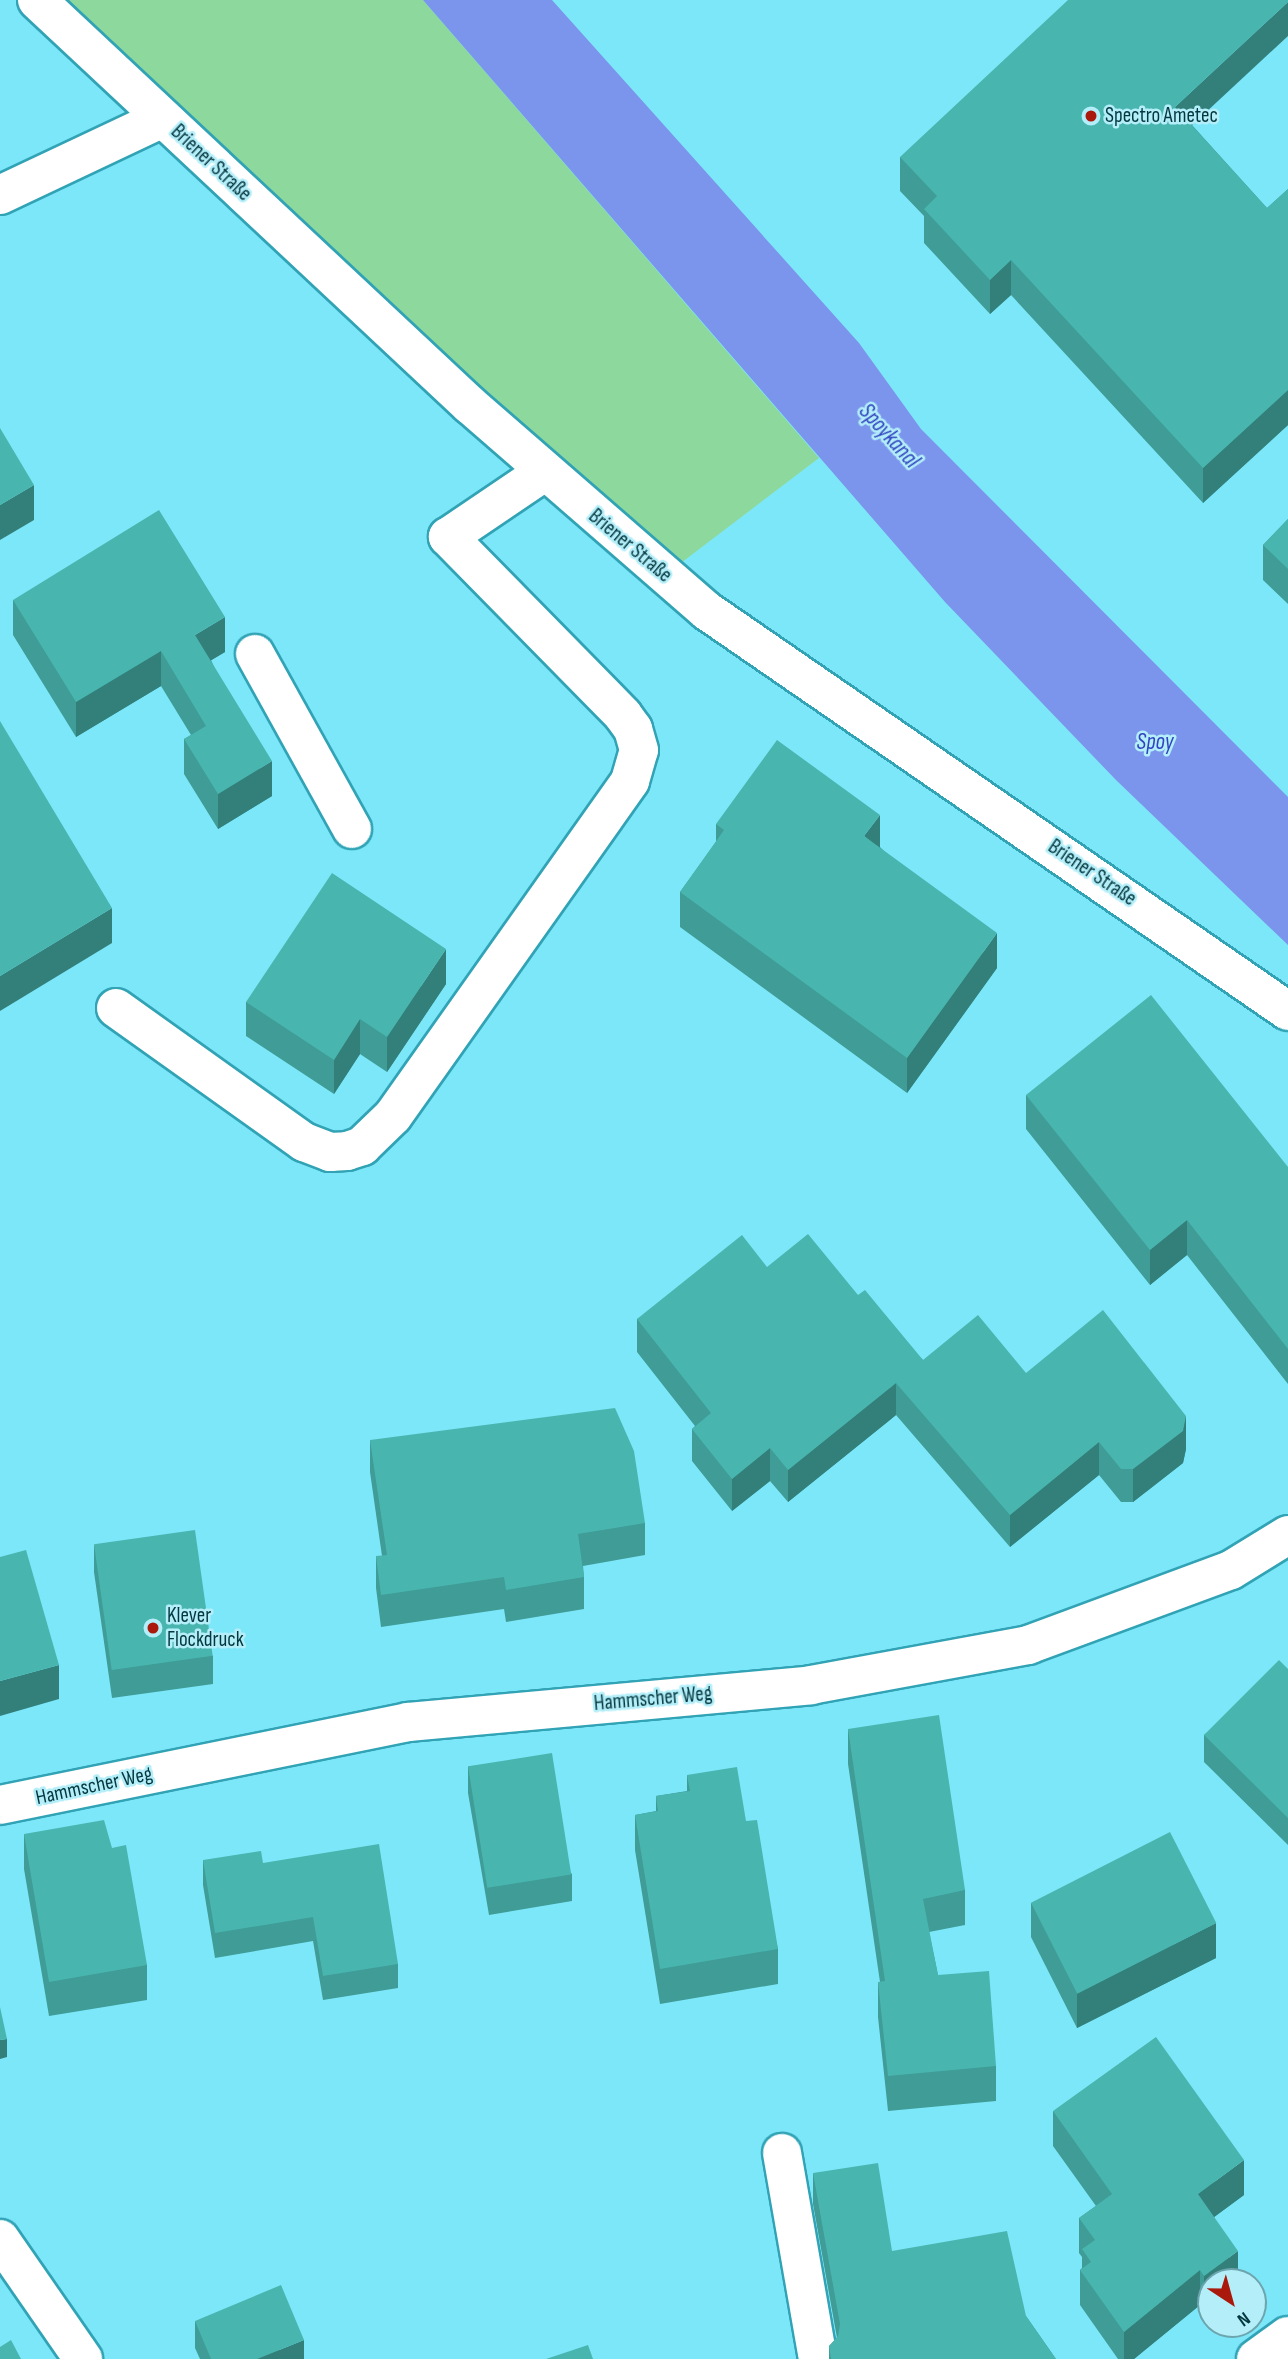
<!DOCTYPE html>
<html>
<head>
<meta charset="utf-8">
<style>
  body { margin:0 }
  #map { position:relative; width:1288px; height:2359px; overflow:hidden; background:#7de7fa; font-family:"Sofia Sans Condensed",sans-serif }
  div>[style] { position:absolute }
  .green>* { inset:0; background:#8dd99d }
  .water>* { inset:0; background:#7b95ec }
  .roads { filter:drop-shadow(2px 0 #31a3b5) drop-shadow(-2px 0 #31a3b5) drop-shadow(0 2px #31a3b5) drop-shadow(0 -2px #31a3b5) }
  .minor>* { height:38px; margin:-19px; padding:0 19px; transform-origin:19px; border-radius:19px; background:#fff }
  .wall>* { inset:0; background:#3f9c96 }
  .shaded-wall>* { inset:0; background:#337f7a }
  .building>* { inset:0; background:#49b5af; transform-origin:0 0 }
  .dots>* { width:19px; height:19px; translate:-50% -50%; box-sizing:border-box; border:4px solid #b3eef9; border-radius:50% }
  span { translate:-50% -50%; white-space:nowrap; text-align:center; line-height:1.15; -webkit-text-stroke:5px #b3eef9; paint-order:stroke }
  .poi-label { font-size:21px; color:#04373e }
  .left { translate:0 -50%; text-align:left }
  .street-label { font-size:21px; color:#04373e }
  .water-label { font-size:23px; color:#3143c0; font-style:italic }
  .north { position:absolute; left:1197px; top:2268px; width:70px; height:70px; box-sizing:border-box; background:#b3eef9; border:2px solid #6da5ae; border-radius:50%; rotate:144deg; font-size:19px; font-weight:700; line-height:28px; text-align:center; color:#04373e }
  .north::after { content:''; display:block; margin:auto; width:24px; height:32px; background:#aa190c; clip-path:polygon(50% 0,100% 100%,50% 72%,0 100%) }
</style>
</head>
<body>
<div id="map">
  <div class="green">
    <div style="clip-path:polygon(63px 0,423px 0,819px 458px,677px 566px,528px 441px,240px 163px)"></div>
  </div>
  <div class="water">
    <div style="clip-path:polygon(423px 0,552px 0,859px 343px,921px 429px,1288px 797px,1288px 945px,1116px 780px,945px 602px)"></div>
  </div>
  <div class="roads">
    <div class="minor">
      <div style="left:37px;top:0;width:593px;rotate:43.09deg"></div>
      <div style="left:470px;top:405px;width:314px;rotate:41deg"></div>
      <div style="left:707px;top:611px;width:705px;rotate:34.55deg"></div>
      <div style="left:0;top:195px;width:180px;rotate:-25.3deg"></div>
      <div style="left:255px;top:654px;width:200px;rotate:61deg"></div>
      <div style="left:116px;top:1008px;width:231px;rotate:35.5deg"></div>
      <div style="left:304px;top:1142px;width:28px;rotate:21deg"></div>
      <div style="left:330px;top:1152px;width:17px;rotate:-3deg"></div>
      <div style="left:347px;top:1151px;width:16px;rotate:-18deg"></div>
      <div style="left:362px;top:1146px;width:43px;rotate:-44.1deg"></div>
      <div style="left:393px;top:1116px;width:410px;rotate:-54.7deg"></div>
      <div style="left:630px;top:781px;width:32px;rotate:-74deg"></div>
      <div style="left:639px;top:750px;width:22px;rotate:-106deg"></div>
      <div style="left:633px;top:729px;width:17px;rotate:-126deg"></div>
      <div style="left:623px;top:715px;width:250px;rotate:-134.5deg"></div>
      <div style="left:448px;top:537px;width:116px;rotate:-34.1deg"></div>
      <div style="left:0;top:1805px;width:416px;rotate:-11.5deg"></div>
      <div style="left:408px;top:1722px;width:405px;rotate:-5.2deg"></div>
      <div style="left:811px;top:1685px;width:221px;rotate:-10.4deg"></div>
      <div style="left:1028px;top:1645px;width:216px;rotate:-20.3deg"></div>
      <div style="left:1231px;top:1570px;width:67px;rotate:-31.6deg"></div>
      <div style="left:782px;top:2153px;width:209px;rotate:80.1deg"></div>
      <div style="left:0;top:2239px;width:146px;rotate:55.3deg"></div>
      <div style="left:1256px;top:2359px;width:39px;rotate:-36deg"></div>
    </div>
  </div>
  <div class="wall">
    <div style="clip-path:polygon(1192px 125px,1267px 208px,1288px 189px,1288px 425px,1203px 503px,1011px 295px,990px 314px,924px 243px,924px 216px,900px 191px,900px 157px)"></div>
    <div style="clip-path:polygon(1288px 519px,1288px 604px,1263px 580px,1263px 545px)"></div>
    <div style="clip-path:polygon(13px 600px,225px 652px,211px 660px,272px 796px,218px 829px,184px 774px,184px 739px,191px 735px,161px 686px,76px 737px,13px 635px)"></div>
    <div style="clip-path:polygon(716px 824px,880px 847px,997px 968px,907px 1093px,680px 927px,680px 892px,716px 842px)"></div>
    <div style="clip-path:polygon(446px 984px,387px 1072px,360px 1054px,334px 1094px,246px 1036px,246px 1002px)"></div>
    <div style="clip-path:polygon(1026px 1095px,1288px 1167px,1288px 1384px,1187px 1255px,1150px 1285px,1026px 1129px)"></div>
    <div style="clip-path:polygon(767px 1267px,858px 1295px,923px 1360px,1026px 1373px,1186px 1449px,1183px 1463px,1133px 1502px,1121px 1502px,1099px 1475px,1010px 1547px,896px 1415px,788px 1502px,770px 1481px,732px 1511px,692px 1461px,692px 1429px,695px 1426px,637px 1352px,637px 1319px)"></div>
    <div style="clip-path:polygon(370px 1440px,645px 1523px,645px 1555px,583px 1566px,584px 1577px,584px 1609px,506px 1622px,504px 1609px,381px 1627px,376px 1588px,376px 1556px,382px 1556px,370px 1472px)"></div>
    <div style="clip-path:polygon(94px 1545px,213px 1656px,213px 1684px,112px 1698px,94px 1572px)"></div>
    <div style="clip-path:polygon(1288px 1669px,1288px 1845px,1204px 1762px,1204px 1735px)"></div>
    <div style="clip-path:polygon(848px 1729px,965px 1890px,965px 1925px,929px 1932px,938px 1975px,996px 2066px,996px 2101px,888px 2111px,878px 2017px,878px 1982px,880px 1982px,848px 1764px)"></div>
    <div style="clip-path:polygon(468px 1766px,572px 1874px,572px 1901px,489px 1915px,468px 1793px)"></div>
    <div style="clip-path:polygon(687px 1775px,746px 1821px,778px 1949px,778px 1984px,660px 2004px,635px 1850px,635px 1815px,656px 1811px,656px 1796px,687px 1791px)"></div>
    <div style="clip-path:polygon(24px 1834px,147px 1965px,147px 2000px,49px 2016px,24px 1869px)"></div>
    <div style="clip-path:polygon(203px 1860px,263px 1863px,398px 1964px,398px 1988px,323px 2000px,313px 1941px,215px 1958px,203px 1885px)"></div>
    <div style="clip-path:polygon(1031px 1903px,1216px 1958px,1077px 2028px,1031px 1937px)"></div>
    <div style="clip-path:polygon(1053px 2111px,1244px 2195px,1214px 2217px,1238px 2282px,1211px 2282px,1211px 2305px,1204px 2310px,1200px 2305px,1134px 2359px,1118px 2359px,1080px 2305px,1080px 2270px,1082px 2268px,1082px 2257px,1079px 2253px,1079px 2218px,1096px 2206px,1053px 2146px)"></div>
    <div style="clip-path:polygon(813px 2173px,892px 2251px,1026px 2316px,1056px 2359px,829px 2359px,829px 2346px,837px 2338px,813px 2204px)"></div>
    <div style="clip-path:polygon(195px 2321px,304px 2359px,200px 2359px,195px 2348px)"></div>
  </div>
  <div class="shaded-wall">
    <div style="clip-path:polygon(1288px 2px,1288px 36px,1175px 141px,1175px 107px)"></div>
    <div style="clip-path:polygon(1011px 260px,1011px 295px,990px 314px,990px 280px)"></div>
    <div style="clip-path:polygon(1288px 390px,1288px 425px,1203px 503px,1203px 468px)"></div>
    <div style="clip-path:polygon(34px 485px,34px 520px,0 540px,0 505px)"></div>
    <div style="clip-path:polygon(225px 617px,225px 652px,195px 670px,195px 635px)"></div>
    <div style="clip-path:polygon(161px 651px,161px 686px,76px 737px,76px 702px)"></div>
    <div style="clip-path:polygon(272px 761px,272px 796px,218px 829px,218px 794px)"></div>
    <div style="clip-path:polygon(880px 815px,880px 850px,864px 836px)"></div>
    <div style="clip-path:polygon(112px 908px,112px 943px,0 1011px,0 976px)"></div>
    <div style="clip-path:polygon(997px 933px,997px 968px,907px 1093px,907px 1058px)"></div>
    <div style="clip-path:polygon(446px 949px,446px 984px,387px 1072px,387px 1037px)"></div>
    <div style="clip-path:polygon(360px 1019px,360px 1054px,334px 1094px,334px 1060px)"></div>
    <div style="clip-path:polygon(1187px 1220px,1187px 1255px,1150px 1285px,1150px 1250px)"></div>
    <div style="clip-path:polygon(896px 1383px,896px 1415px,788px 1502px,788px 1470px)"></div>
    <div style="clip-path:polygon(1186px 1416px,1186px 1449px,1183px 1463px,1133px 1502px,1133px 1469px)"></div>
    <div style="clip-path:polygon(1099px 1442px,1099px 1475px,1010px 1547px,1010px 1515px)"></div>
    <div style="clip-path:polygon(770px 1448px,770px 1481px,732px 1511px,732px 1479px)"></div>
    <div style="clip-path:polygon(59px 1665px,59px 1699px,0 1716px,0 1681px)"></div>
    <div style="clip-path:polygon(1216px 1923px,1216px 1958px,1077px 2028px,1077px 1993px)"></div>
    <div style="clip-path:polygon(7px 2039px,7px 2057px,0 2059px,0 2040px)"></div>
    <div style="clip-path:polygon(1244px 2160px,1244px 2195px,1198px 2229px,1198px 2194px)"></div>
    <div style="clip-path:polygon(1238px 2251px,1238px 2282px,1211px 2282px,1211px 2305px,1204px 2310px,1204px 2276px)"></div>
    <div style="clip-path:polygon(1200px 2270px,1200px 2305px,1134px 2359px,1124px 2359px,1124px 2332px)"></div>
    <div style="clip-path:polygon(304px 2340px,304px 2359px,257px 2359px)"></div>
  </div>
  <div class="building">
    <div style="clip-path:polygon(1068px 0,1288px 0,1288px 2px,1175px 107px,1267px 208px,1288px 189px,1288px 390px,1203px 468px,1011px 260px,990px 280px,924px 209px,937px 196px,900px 157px)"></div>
    <div style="clip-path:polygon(0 428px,34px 485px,0 505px)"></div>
    <div style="clip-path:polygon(159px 510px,225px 617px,195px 635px,272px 761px,218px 794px,184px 739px,206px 726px,161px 651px,76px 702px,13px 600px)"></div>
    <div style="clip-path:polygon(1288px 519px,1288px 569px,1263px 545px)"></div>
    <div style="clip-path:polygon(0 721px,112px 908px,0 976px)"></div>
    <div style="clip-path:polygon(777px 740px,880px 815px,864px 836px,997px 933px,907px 1058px,680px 892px,724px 830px,716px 824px)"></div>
    <div style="clip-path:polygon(332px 873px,446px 949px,387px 1037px,360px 1019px,334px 1060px,246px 1002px)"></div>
    <div style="clip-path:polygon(1151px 995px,1288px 1167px,1288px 1349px,1187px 1220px,1150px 1250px,1026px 1095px)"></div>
    <div style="clip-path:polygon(808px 1234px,858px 1295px,865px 1290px,923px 1360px,978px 1315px,1026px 1373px,1103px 1310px,1186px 1416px,1183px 1431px,1133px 1469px,1121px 1469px,1099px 1442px,1010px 1515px,896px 1383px,788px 1470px,770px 1448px,732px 1479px,692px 1429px,711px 1413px,637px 1319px,742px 1235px,767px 1267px)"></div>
    <div style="clip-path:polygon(615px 1408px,634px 1451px,645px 1523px,578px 1534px,584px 1577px,506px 1590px,504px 1577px,381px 1595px,376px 1556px,387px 1555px,370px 1440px)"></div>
    <div style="left:195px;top:1530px;width:127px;height:102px;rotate:82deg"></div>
    <div style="clip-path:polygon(26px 1550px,59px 1665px,0 1681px,0 1557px)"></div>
    <div style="clip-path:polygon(1279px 1660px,1288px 1669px,1288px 1818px,1204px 1735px)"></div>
    <div style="clip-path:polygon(939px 1715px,965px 1890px,923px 1899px,938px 1975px,989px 1971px,996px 2066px,888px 2076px,878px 1982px,885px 1981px,848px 1729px)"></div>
    <div style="left:552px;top:1753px;width:123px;height:85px;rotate:81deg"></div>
    <div style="clip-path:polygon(737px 1767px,746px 1821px,757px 1820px,778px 1949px,660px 1969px,635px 1815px,658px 1811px,656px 1796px,690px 1791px,687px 1775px)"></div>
    <div style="clip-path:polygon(104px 1820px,112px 1848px,126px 1845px,147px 1965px,49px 1982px,24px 1834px)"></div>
    <div style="left:1170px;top:1832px;width:102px;height:156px;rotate:63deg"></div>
    <div style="clip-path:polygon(379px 1844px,398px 1964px,323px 1976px,313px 1917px,215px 1933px,203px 1860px,261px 1851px,263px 1863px)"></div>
    <div style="clip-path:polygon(0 2007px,7px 2039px,0 2040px)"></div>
    <div style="clip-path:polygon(1156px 2037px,1244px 2160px,1198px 2194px,1238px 2251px,1204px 2276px,1200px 2270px,1124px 2332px,1080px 2270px,1091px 2262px,1082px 2249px,1095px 2240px,1079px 2218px,1112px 2194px,1053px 2111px)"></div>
    <div style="clip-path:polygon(878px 2163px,892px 2251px,1007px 2231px,1026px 2316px,1056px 2359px,831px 2359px,829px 2346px,838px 2336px,840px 2324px,813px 2173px)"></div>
    <div style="clip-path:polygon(281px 2285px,304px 2340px,257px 2359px,211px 2359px,195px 2321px)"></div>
    <div style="clip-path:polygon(11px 2340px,21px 2359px,0 2359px,0 2347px)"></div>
    <div style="clip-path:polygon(588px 2345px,593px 2359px,546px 2359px)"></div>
  </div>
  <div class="dots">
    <div style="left:1091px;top:116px;background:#aa190c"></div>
    <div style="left:153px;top:1628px;background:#aa190c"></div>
  </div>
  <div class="poi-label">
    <span class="left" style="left:1105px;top:116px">Spectro Ametec</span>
    <span class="left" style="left:167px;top:1628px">Klever<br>Flockdruck</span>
  </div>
  <div class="street-label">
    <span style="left:211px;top:163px;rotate:43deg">Briener Straße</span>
    <span style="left:630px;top:546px;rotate:40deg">Briener Straße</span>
    <span style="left:1092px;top:873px;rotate:34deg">Briener Straße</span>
    <span style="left:653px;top:1699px;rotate:-5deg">Hammscher Weg</span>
    <span style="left:94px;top:1786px;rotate:-12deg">Hammscher Weg</span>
  </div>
  <div class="water-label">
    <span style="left:889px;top:436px;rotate:48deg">Spoykanal</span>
    <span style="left:1155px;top:742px">Spoy</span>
  </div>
  <div class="north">N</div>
</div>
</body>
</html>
